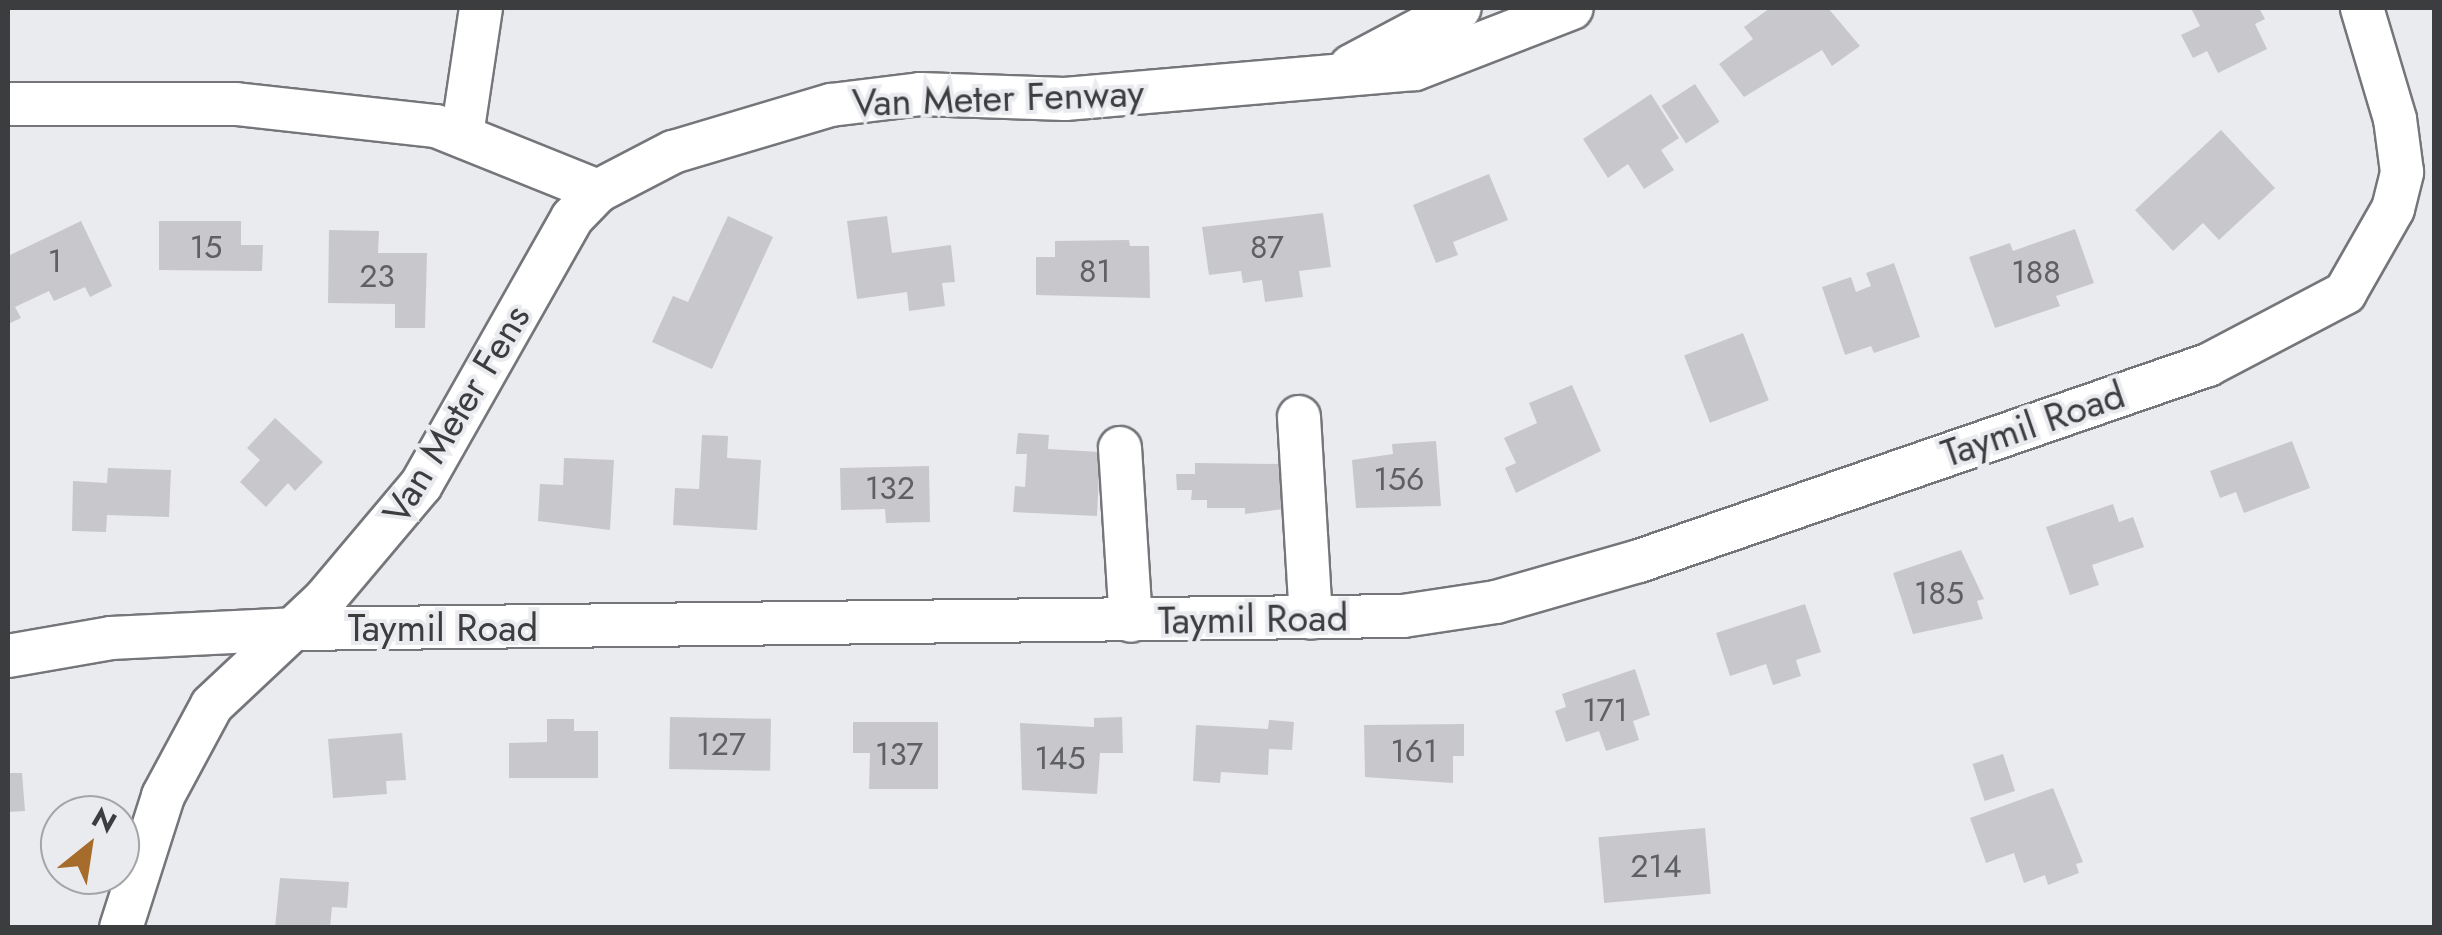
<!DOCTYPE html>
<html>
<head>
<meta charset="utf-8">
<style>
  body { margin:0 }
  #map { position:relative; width:2442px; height:935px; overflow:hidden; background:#eaebef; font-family:Jost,sans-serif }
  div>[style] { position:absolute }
  .building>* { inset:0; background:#c8c8cc; transform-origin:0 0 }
  .roads { filter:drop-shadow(2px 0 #75767a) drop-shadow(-2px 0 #75767a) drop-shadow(0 2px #75767a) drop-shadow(0 -2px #75767a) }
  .minor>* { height:42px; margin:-21px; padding:0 21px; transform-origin:21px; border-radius:21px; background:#fff }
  span { translate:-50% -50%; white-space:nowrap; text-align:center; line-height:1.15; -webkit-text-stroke:8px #eaebef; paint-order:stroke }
  .number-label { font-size:32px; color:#5f6062 }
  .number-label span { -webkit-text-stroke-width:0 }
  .street-label { font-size:38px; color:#3c3d3e }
  .frame { position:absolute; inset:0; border:10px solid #3c3d3e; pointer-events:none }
  .north { position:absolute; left:40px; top:795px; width:100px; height:100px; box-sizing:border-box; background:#eaebef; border:2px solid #a4a5a8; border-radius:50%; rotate:30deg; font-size:28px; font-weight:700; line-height:40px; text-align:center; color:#3c3d3e }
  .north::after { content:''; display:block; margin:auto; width:35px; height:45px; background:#a66c2c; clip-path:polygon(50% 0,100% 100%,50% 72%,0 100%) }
</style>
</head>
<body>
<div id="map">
  <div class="building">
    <div style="clip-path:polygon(1770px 8px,1828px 8px,1860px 46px,1832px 66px,1822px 50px,1744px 97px,1719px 64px,1753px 39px,1744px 27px)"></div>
    <div style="clip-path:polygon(2191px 8px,2259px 8px,2265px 19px,2255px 24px,2267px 49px,2218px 73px,2207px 51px,2193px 58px,2181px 35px,2200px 26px)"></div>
    <div style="left:1695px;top:84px;width:45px;height:40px;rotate:57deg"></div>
    <div style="clip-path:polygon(1651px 94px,1679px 138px,1661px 150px,1674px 170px,1644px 189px,1628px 164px,1608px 178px,1583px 139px)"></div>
    <div style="clip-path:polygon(2221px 130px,2275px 188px,2219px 240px,2203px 223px,2173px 251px,2135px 210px)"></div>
    <div style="clip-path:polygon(1489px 174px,1508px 220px,1453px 242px,1458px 255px,1436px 263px,1413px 205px)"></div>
    <div style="clip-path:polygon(1323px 213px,1331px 267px,1299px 271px,1303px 297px,1265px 302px,1262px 280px,1243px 283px,1241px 271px,1209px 275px,1202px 227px)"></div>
    <div style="clip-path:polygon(728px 216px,773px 237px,712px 369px,652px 342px,673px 296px,688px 302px)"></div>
    <div style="clip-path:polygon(887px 216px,892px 253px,951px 245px,955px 282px,942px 283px,945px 306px,909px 311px,907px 292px,857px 299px,847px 221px)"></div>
    <div style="clip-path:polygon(81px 221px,112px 286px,90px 297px,85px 287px,54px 301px,49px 291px,15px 307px,21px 318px,8px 324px,8px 256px)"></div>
    <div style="clip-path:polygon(159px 221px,241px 221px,241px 245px,263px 245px,262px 271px,159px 270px)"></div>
    <div style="clip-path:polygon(2075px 229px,2094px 283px,2056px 296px,2060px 306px,1995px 328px,1969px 257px,2010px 243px,2013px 251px)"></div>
    <div style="clip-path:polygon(329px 230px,379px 231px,378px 253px,427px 253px,425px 328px,395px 328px,395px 304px,328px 303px)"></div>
    <div style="clip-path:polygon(1129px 240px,1130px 246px,1149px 246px,1150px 298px,1036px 295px,1036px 257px,1055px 257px,1055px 241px)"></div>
    <div style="clip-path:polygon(1894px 263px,1920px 337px,1874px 353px,1871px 346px,1845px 355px,1822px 287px,1851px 277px,1856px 292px,1871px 286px,1866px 273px)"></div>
    <div style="left:1743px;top:333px;width:72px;height:63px;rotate:69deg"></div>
    <div style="clip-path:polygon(1572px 385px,1601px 451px,1516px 493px,1505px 468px,1516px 463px,1504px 438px,1537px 423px,1529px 403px)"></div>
    <div style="clip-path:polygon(275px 418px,323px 462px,295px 491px,288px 483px,266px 507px,240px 482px,260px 460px,247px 448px)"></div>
    <div style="clip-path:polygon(1018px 433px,1049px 435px,1048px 449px,1100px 452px,1097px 516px,1013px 512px,1015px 486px,1025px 487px,1027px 454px,1016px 454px)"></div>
    <div style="clip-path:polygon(702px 435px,728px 436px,727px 458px,761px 460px,757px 530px,673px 525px,675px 488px,699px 489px)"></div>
    <div style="clip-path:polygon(1436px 441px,1441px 506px,1356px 508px,1352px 460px,1393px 454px,1392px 444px)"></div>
    <div style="clip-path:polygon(2292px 441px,2310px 488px,2244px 513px,2236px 492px,2220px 498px,2210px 471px)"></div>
    <div style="clip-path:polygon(564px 458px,614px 460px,610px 530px,538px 521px,540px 484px,563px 485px)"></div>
    <div style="clip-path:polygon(1195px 463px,1283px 464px,1283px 509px,1245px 514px,1245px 508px,1207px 508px,1207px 500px,1191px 500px,1192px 490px,1177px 490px,1176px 474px,1195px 474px)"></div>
    <div style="clip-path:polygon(929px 466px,930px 522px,886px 523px,885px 509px,841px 510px,840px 468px)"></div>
    <div style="clip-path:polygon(108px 468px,171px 470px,169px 517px,107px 515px,106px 532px,72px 531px,73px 481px,107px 483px)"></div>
    <div style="clip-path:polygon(2113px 504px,2119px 522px,2133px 517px,2144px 547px,2092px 565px,2099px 585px,2070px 595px,2046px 527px)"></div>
    <div style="clip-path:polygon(1961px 550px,1984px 599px,1977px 601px,1983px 619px,1913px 634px,1893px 573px)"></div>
    <div style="clip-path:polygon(1805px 604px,1821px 652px,1796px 660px,1801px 676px,1773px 685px,1766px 664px,1730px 676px,1716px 633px)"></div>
    <div style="clip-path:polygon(1635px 669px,1650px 715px,1633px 721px,1639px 740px,1606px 751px,1599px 731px,1566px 742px,1555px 711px,1566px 707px,1562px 694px)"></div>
    <div style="left:670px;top:717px;width:101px;height:52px;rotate:1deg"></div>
    <div style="clip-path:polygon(1122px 717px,1123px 753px,1100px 753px,1097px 794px,1022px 790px,1020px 723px,1094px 727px,1094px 718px)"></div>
    <div style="clip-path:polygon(547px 719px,574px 719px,574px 731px,598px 731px,598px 778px,509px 778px,509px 743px,547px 742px)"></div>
    <div style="clip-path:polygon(1269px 720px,1294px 722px,1292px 750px,1269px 749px,1268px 775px,1221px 772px,1220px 783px,1193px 781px,1196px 725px,1268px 729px)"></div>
    <div style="clip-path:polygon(853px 722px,938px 722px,938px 789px,869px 789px,870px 753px,853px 753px)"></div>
    <div style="clip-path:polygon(1464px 724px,1464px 756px,1453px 756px,1453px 783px,1365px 777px,1364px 725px)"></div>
    <div style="clip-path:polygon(402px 733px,406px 780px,386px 781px,387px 794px,333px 798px,328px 739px)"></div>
    <div style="left:2003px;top:754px;width:39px;height:32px;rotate:72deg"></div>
    <div style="clip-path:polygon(8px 773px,22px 773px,25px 811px,8px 812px)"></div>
    <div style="clip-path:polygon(2053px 788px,2083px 862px,2076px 864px,2079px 873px,2048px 885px,2045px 875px,2024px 883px,2014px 853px,1986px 863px,1970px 818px)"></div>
    <div style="left:1705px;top:828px;width:66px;height:107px;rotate:85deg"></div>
    <div style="clip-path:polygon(280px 878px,349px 882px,347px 908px,332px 907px,330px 928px,275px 928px)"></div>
  </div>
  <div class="roads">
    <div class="minor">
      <div style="left:1351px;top:66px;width:123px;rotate:-28deg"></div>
      <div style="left:8px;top:104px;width:228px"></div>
      <div style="left:236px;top:104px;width:201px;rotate:6.3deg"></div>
      <div style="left:436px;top:126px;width:175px;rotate:21.9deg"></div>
      <div style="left:598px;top:191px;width:85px;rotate:-27.5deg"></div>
      <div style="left:673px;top:152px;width:165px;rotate:-16.6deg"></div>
      <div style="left:831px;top:105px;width:90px;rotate:-7deg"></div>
      <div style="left:920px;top:94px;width:145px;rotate:2deg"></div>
      <div style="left:1065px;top:99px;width:351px;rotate:-4.9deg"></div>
      <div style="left:1415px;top:69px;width:168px;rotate:-21.2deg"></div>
      <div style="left:462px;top:135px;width:128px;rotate:-81.5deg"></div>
      <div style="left:1299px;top:417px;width:201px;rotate:86.6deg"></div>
      <div style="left:1120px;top:448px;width:173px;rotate:86.4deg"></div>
      <div style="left:8px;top:656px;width:105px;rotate:-9.9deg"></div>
      <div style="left:111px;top:638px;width:182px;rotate:-2.8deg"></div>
      <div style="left:293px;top:629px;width:1110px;rotate:-0.67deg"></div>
      <div style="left:1403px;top:616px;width:94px;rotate:-8.6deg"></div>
      <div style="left:1496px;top:602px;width:149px;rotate:-16deg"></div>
      <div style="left:1639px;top:561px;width:602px;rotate:-19.01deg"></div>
      <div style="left:2208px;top:365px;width:155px;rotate:-27.7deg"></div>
      <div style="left:2345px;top:293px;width:97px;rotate:-60.3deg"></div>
      <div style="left:2393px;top:209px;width:38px;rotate:-76deg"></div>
      <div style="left:2402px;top:172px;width:53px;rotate:-97.5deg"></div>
      <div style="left:2395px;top:119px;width:116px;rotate:-106.6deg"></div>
      <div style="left:121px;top:928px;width:139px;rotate:-72.3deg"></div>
      <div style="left:163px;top:796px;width:103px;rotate:-61.7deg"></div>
      <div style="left:212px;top:705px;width:154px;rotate:-43.2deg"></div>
      <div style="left:324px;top:600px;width:150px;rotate:-49.9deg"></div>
      <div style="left:421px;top:485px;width:307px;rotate:-60.5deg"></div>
      <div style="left:572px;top:218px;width:37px;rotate:-46deg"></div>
    </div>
  </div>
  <div class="number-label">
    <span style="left:206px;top:247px">15</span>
    <span style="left:1267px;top:247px">87</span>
    <span style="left:55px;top:261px">1</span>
    <span style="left:1095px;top:271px">81</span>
    <span style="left:2036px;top:272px">188</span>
    <span style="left:377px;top:276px">23</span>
    <span style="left:1399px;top:479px">156</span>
    <span style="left:890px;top:488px">132</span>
    <span style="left:1939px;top:593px">185</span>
    <span style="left:1605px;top:710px">171</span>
    <span style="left:721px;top:744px">127</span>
    <span style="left:1414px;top:751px">161</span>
    <span style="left:899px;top:754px">137</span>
    <span style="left:1060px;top:758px">145</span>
    <span style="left:1656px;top:866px">214</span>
  </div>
  <div class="street-label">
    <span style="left:998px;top:98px;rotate:-2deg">Van Meter Fenway</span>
    <span style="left:456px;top:414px;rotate:-59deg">Van Meter Fens</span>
    <span style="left:2033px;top:424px;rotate:-19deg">Taymil Road</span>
    <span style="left:1253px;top:619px;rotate:-1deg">Taymil Road</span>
    <span style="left:443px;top:628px">Taymil Road</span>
  </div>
  <div class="frame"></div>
  <div class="north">N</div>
</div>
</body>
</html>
